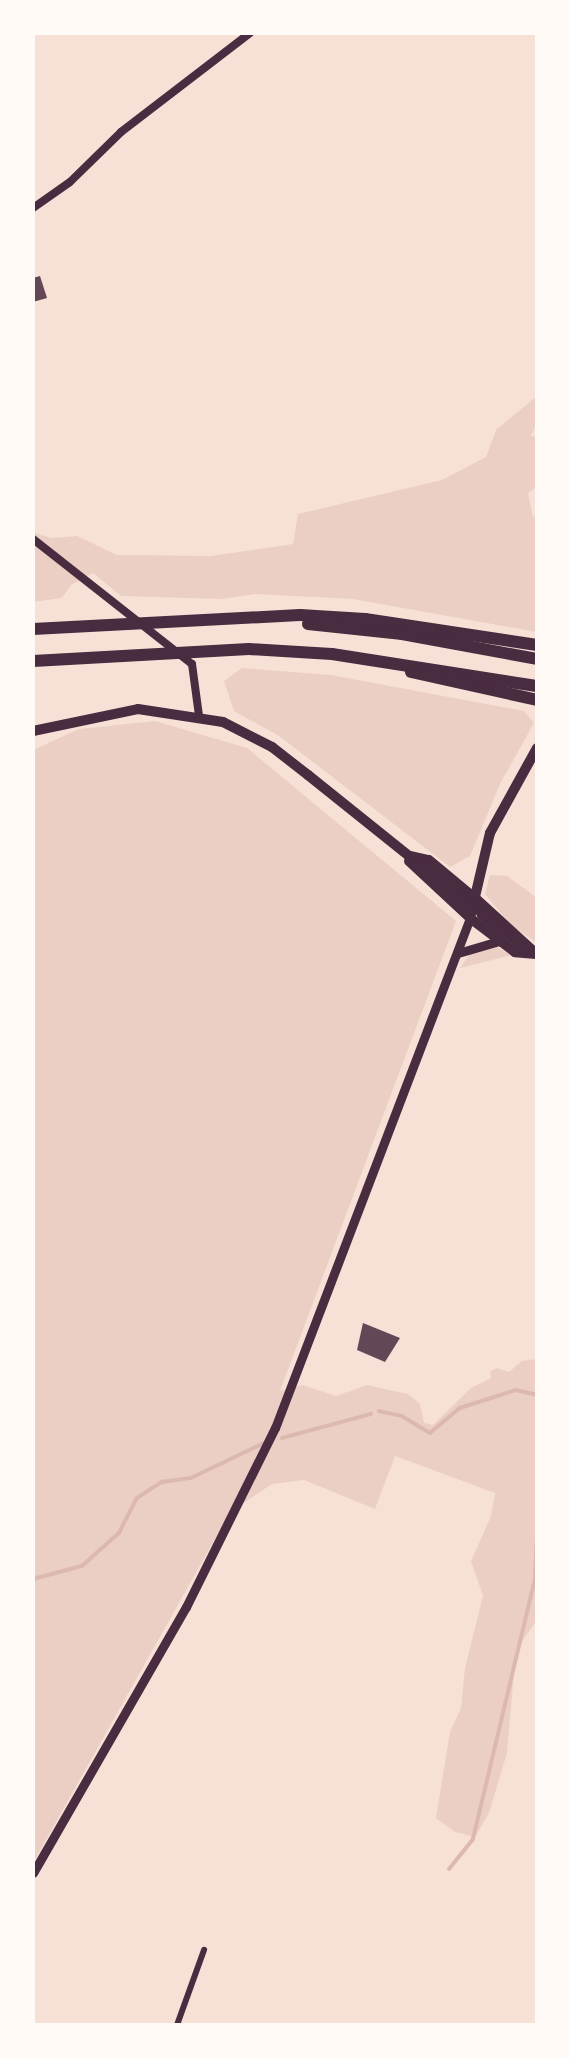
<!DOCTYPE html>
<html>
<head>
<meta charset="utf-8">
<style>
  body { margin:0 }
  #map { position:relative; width:570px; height:2058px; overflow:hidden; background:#f7e1d7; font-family:"IBM Plex Serif",serif }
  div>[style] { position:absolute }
  .green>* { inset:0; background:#ebcfc5 }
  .stream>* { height:3.5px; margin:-1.75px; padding:0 1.75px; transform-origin:1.75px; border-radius:1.75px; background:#dcb8b0 }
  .building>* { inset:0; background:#644757 }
  .minor>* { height:6px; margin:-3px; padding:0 3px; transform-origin:3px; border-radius:3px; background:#4a2c40 }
  .tertiary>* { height:8px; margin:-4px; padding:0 4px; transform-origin:4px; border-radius:4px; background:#4a2c40 }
  .secondary>* { height:9px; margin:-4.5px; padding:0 4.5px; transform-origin:4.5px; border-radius:4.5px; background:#4a2c40 }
  .primary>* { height:10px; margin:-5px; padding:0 5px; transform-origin:5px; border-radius:5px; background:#4a2c40 }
  .trunk>* { height:10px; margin:-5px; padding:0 5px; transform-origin:5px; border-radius:5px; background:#4a2c40 }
  .motorway>* { height:12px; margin:-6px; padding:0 6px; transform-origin:6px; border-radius:6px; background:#4a2c40 }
  span { translate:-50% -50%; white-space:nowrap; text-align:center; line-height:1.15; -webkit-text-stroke:5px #fffaf5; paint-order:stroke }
  .frame { position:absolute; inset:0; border:35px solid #fffaf5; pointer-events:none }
</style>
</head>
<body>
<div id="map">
  <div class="green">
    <div style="clip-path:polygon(537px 396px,537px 423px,531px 436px,537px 437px,537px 487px,528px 493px,533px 517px,537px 516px,537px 632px,353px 599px,255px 594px,222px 599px,121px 596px,93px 573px,71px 585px,62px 598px,33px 602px,33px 532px,51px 538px,77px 536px,117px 555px,211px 556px,293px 544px,298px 514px,442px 480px,486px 457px,496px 430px)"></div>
    <div style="clip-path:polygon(242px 668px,331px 675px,524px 711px,534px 723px,500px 784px,470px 856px,450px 867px,279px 736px,234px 711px,224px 681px)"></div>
    <div style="clip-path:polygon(155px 721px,247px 748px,456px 921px,280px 1391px,302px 1385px,336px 1396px,367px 1385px,408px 1394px,420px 1404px,424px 1423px,433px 1425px,471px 1388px,491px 1378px,490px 1371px,497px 1368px,509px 1372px,522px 1361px,537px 1359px,537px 1620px,516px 1650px,507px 1753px,489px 1813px,475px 1837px,455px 1832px,436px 1818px,450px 1732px,461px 1708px,465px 1668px,483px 1596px,471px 1561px,491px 1516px,495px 1493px,395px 1456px,375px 1509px,304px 1480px,272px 1484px,230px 1512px,33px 1863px,33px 750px,79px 729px)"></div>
    <div style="clip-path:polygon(490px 875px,507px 876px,537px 898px,537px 943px,512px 926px,485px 894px)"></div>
    <div style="clip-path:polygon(495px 946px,512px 955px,460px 968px,471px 952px)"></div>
  </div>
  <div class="stream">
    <div style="left:379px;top:1411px;width:24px;rotate:12deg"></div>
    <div style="left:402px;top:1416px;width:33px;rotate:31deg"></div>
    <div style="left:430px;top:1433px;width:39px;rotate:-40deg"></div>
    <div style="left:460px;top:1408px;width:59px;rotate:-17.8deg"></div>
    <div style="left:516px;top:1390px;width:22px;rotate:13deg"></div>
    <div style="left:282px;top:1438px;width:92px;rotate:-15.1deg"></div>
    <div style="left:33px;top:1579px;width:51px;rotate:-14.9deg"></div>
    <div style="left:82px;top:1566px;width:50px;rotate:-41.7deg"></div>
    <div style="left:119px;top:1533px;width:39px;rotate:-63deg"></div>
    <div style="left:137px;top:1498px;width:30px;rotate:-33deg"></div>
    <div style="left:162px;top:1482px;width:29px;rotate:-8deg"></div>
    <div style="left:191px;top:1478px;width:79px;rotate:-25.6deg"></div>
    <div style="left:449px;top:1869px;width:38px;rotate:-51deg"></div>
    <div style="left:473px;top:1839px;width:267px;rotate:-76.6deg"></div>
    <div style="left:535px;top:1579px;width:44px;rotate:-87.4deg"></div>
  </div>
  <div class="building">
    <div style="clip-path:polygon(40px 276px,47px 298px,33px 302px,33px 278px)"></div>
    <div style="clip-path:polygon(363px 1323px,400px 1338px,385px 1362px,357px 1350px)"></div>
  </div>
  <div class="minor">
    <div style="left:177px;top:2025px;width:80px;rotate:-70.2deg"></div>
  </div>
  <div class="tertiary">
    <div style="left:33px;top:208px;width:45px;rotate:-35.1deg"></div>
    <div style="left:70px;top:182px;width:71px;rotate:-44.4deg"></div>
    <div style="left:121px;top:132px;width:163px;rotate:-37.5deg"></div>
    <div style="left:33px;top:539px;width:202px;rotate:38.2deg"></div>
    <div style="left:192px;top:664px;width:52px;rotate:82.3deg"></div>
  </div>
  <div class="secondary">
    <div style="left:458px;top:953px;width:43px;rotate:-16.3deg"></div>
    <div style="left:33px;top:1873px;width:307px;rotate:-60.1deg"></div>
    <div style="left:186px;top:1607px;width:200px;rotate:-63.6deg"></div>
    <div style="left:275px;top:1428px;width:546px;rotate:-69.08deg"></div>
  </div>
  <div class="primary">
    <div style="left:33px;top:731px;width:107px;rotate:-11.8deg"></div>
    <div style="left:138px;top:709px;width:86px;rotate:8.7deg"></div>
    <div style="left:223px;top:722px;width:55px;rotate:27deg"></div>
    <div style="left:272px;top:747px;width:46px;rotate:37.9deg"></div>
    <div style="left:308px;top:775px;width:200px;rotate:38.7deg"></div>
    <div style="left:464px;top:900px;width:18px;rotate:71deg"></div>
    <div style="left:411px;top:856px;width:18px;rotate:13deg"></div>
    <div style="left:429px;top:860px;width:56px;rotate:39.9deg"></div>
    <div style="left:409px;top:861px;width:82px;rotate:43deg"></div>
  </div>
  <div class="trunk">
    <div style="left:474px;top:897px;width:79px;rotate:42.4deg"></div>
    <div style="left:473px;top:898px;width:19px;rotate:62deg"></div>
    <div style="left:482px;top:915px;width:61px;rotate:37.1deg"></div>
    <div style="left:536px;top:954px;width:21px;rotate:-175deg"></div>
    <div style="left:515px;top:952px;width:56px;rotate:-142.9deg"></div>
    <div style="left:470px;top:918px;width:87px;rotate:-76.8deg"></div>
    <div style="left:490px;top:833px;width:97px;rotate:-61.1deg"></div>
  </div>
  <div class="motorway">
    <div style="left:308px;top:624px;width:95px;rotate:6.1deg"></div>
    <div style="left:402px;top:634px;width:137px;rotate:10.5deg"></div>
    <div style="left:33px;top:629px;width:267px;rotate:-3deg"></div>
    <div style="left:300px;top:615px;width:65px;rotate:3.5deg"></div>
    <div style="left:365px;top:619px;width:174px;rotate:8.6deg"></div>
    <div style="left:33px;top:661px;width:216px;rotate:-3.2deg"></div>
    <div style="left:249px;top:649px;width:83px;rotate:3.4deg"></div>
    <div style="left:332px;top:654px;width:207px;rotate:8.9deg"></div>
    <div style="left:411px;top:672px;width:129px;rotate:12.5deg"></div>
  </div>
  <div class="frame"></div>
</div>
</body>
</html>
